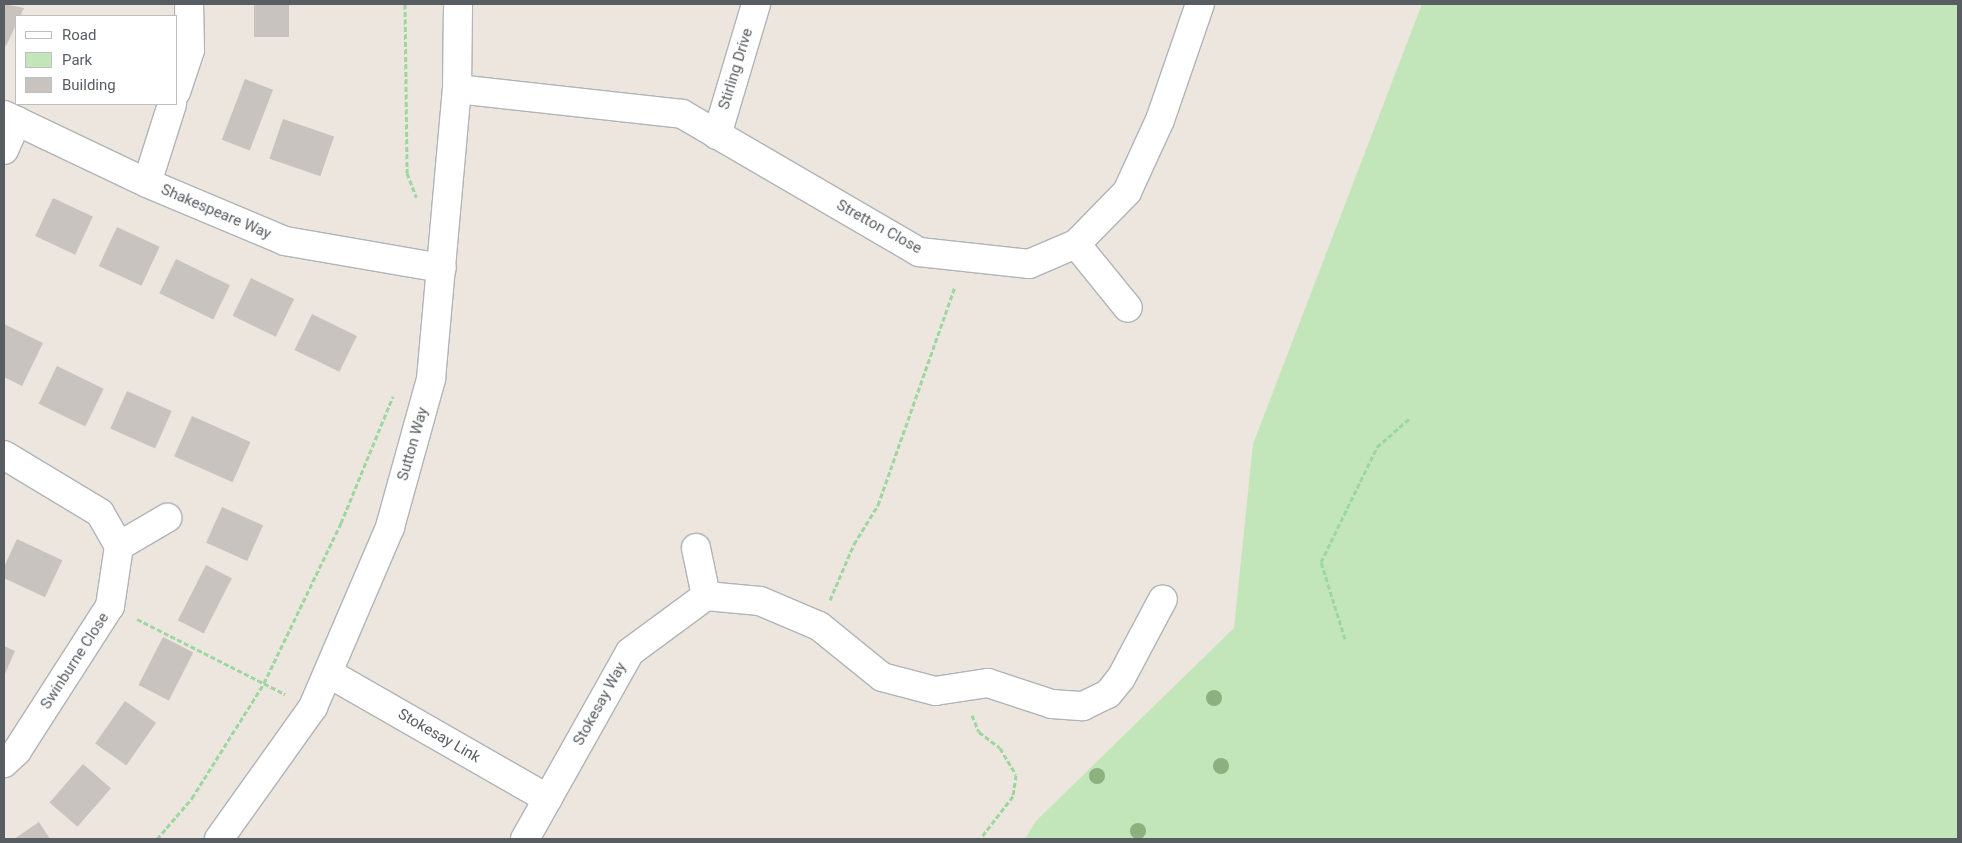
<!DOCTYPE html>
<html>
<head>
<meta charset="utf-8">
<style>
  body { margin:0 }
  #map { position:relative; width:1962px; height:843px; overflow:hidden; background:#ece6de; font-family:Roboto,sans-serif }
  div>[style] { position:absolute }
  .green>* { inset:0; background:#c2e5b9 }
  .building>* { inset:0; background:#c8c3be; transform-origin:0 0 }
  .path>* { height:3px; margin-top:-1.5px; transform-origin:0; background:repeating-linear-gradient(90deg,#9cd7a0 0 5px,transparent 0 7.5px) }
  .roads { filter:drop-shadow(1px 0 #b0b4b7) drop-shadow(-1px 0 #b0b4b7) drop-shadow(0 1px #b0b4b7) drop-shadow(0 -1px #b0b4b7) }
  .minor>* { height:28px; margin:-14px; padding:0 14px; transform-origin:14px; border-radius:14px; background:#fff }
  .trees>* { width:16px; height:16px; margin:-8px; border-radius:50%; background:#8cb17f }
  span { translate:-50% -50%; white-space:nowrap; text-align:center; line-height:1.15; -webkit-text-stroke:4px #fff; paint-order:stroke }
  .street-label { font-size:15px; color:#585d61 }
  .frame { position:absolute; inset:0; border:5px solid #585d61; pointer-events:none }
  .legend { position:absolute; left:15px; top:15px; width:162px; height:90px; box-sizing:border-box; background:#fff; border:1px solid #bcbec0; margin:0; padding:6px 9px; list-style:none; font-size:15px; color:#585d61 }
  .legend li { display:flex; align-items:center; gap:10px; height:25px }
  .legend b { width:25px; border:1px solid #bcbec0 }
</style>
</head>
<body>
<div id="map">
  <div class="green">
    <div style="clip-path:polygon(1422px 4px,1958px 4px,1958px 839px,1025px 839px,1036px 821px,1234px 628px,1253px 444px)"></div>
  </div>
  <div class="building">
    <div style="clip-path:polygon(4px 4px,24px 8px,6px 46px,4px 45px)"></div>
    <div style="left:254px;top:4px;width:35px;height:33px"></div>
    <div style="left:245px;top:79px;width:30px;height:65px;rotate:21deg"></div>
    <div style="left:283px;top:119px;width:54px;height:42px;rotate:19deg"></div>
    <div style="left:53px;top:198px;width:44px;height:42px;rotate:25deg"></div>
    <div style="left:117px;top:227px;width:47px;height:43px;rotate:25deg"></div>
    <div style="left:176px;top:259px;width:60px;height:38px;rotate:26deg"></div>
    <div style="left:251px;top:278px;width:48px;height:42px;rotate:26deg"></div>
    <div style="left:312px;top:314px;width:50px;height:40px;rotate:26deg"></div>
    <div style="clip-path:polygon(4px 324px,43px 343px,22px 386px,4px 377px)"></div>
    <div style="left:57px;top:366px;width:52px;height:42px;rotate:26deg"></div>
    <div style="left:127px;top:391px;width:49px;height:41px;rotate:24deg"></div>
    <div style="left:192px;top:416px;width:64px;height:44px;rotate:24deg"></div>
    <div style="left:222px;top:507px;width:45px;height:39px;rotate:24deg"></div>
    <div style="left:17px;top:539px;width:50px;height:41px;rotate:25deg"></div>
    <div style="left:206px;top:565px;width:29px;height:62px;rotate:27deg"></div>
    <div style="left:163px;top:637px;width:34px;height:54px;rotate:27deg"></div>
    <div style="clip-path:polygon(4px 646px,15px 651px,4px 676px)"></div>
    <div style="left:125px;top:701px;width:38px;height:52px;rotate:35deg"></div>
    <div style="left:83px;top:764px;width:37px;height:51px;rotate:41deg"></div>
    <div style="clip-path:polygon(39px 822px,50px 839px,14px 839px)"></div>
  </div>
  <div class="path">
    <div style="left:405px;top:4px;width:169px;rotate:89.3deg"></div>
    <div style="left:407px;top:173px;width:26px;rotate:69deg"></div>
    <div style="left:830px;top:600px;width:61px;rotate:-66.8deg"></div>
    <div style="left:854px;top:544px;width:46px;rotate:-58.4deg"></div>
    <div style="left:878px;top:505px;width:232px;rotate:-70.6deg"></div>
    <div style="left:137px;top:619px;width:166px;rotate:26.9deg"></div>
    <div style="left:1345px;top:639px;width:81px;rotate:-107.3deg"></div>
    <div style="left:1321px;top:562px;width:128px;rotate:-64deg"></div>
    <div style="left:1377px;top:447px;width:44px;rotate:-41.3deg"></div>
    <div style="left:972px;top:715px;width:18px;rotate:68deg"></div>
    <div style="left:979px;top:732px;width:26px;rotate:37deg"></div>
    <div style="left:1000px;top:748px;width:31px;rotate:59deg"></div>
    <div style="left:1016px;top:775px;width:21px;rotate:98deg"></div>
    <div style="left:1013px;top:796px;width:54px;rotate:127.5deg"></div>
    <div style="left:157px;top:839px;width:54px;rotate:-49.5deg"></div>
    <div style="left:192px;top:798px;width:136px;rotate:-57.9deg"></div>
    <div style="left:264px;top:683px;width:178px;rotate:-64.3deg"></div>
    <div style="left:341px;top:523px;width:137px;rotate:-67.7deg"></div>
  </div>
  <div class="roads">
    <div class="minor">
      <div style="left:457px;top:89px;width:226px;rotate:6.3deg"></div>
      <div style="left:682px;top:114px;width:274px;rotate:30.2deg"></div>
      <div style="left:919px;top:252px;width:111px;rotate:6.2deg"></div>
      <div style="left:1029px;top:264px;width:51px;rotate:-23.1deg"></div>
      <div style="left:1076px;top:244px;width:73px;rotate:-45.6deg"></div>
      <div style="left:1127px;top:192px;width:79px;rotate:-65.4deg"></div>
      <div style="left:1160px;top:120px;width:123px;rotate:-71deg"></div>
      <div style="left:176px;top:92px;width:44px;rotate:-71.6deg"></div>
      <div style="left:190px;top:50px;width:46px;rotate:-91.2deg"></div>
      <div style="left:4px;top:115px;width:158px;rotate:25.4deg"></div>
      <div style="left:147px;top:183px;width:150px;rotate:22.8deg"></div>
      <div style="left:285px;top:241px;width:159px;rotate:9.8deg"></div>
      <div style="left:717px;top:135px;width:137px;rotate:-73.4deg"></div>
      <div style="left:4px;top:150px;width:32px;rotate:-66deg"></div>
      <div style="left:147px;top:183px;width:83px;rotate:-72.4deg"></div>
      <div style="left:1076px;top:244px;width:82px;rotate:50.9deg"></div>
      <div style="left:4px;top:455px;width:112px;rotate:31.1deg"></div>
      <div style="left:100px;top:513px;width:38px;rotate:60deg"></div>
      <div style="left:119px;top:546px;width:61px;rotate:98.5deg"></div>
      <div style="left:110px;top:606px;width:172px;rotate:122.7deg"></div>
      <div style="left:17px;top:751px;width:18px;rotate:137deg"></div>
      <div style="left:119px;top:546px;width:56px;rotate:-30.3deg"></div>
      <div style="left:696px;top:548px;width:49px;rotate:78.2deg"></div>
      <div style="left:330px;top:674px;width:251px;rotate:29.8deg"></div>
      <div style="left:219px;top:839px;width:162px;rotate:-54.5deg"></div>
      <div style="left:313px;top:707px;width:196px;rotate:-66.8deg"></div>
      <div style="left:390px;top:527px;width:154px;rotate:-74.5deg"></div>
      <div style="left:431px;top:379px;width:291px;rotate:-84.9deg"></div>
      <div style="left:457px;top:89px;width:85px;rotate:-89.3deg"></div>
      <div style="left:525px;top:839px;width:214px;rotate:-60.7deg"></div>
      <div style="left:630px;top:652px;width:94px;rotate:-36.4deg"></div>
      <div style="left:706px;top:596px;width:54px;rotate:5.3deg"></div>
      <div style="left:760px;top:601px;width:64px;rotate:23deg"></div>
      <div style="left:819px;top:626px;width:81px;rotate:39deg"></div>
      <div style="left:882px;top:677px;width:55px;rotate:14.8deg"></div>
      <div style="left:935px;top:691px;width:54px;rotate:-8.6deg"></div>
      <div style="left:988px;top:683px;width:67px;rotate:18.2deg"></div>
      <div style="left:1052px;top:704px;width:31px;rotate:4deg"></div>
      <div style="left:1083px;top:706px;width:28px;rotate:-26deg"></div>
      <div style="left:1108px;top:694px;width:21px;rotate:-51deg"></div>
      <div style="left:1121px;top:678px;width:89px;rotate:-62deg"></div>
    </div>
  </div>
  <div class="trees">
    <div style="left:1214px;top:698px"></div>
    <div style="left:1221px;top:766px"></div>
    <div style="left:1097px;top:776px"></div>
    <div style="left:1138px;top:831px"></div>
  </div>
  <div class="street-label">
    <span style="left:736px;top:69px;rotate:-73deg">Stirling Drive</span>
    <span style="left:216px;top:212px;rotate:23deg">Shakespeare Way</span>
    <span style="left:879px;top:227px;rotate:29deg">Stretton Close</span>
    <span style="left:413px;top:444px;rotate:-74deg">Sutton Way</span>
    <span style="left:75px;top:661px;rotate:-57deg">Swinburne Close</span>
    <span style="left:600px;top:704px;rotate:-61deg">Stokesay Way</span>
    <span style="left:439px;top:736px;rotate:30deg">Stokesay Link</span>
  </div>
  <div class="frame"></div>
  <ul class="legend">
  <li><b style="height:6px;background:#fff"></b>Road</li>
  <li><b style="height:14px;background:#c2e5b9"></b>Park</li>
  <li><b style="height:14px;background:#c8c3be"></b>Building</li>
  </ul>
</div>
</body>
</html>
